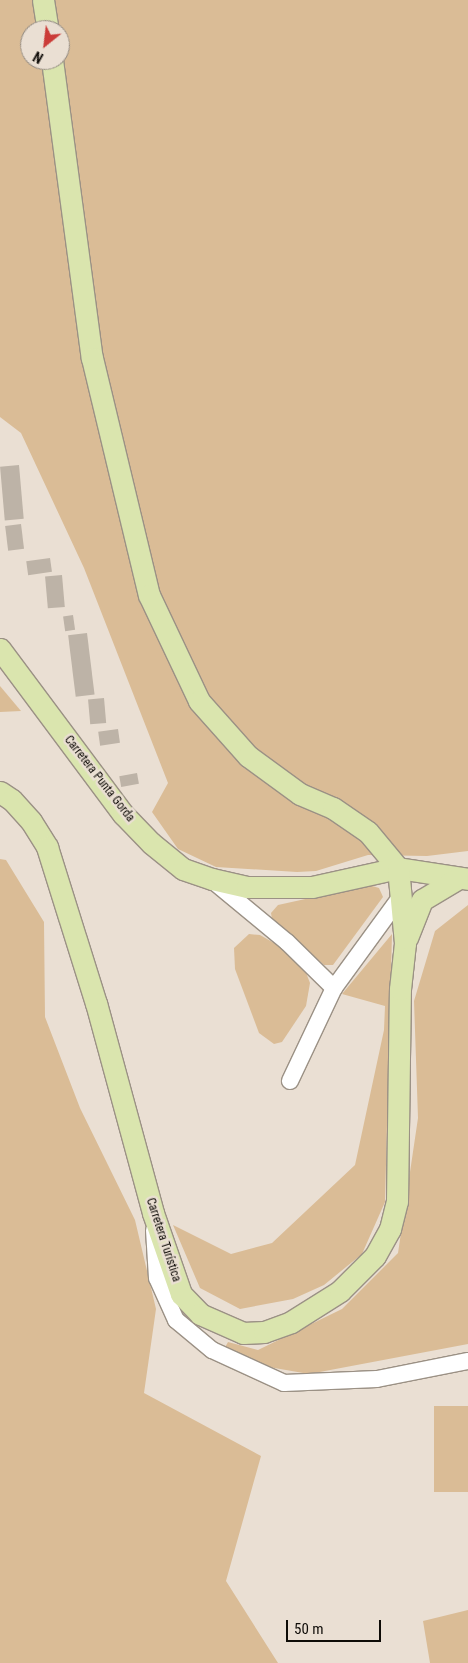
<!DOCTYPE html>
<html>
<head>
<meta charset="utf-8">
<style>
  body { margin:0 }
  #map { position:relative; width:468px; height:1663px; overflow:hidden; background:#eadfd3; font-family:"Roboto Condensed",sans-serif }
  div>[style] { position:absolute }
  .green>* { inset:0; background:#dabc96; transform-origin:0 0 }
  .building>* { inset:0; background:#bdb3a7; transform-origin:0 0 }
  .roads { filter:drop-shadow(1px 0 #9b9185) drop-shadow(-1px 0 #9b9185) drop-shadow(0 1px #9b9185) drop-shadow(0 -1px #9b9185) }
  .minor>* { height:16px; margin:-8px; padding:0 8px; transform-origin:8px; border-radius:8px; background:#fff }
  .major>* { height:21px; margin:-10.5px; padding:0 10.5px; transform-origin:10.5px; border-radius:10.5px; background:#dae5ae }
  span { translate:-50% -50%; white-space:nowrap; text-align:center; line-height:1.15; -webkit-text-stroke:5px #eadfd3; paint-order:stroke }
  .street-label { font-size:12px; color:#0e0b07 }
  .north { position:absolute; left:20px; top:20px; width:50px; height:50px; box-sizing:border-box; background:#eadfd3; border:1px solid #928a81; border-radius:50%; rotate:209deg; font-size:14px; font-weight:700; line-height:20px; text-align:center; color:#0e0b07 }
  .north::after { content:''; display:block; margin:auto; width:18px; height:22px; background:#cb3c38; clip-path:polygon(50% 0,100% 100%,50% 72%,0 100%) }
  .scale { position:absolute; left:286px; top:1620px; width:95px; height:22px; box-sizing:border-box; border:2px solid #0e0b07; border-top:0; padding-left:6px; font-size:15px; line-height:18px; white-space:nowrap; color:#0e0b07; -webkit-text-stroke:4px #eadfd3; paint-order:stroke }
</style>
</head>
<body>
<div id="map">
  <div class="green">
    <div style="clip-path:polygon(evenodd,0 0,468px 0,468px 851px,427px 856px,368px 855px,316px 871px,297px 872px,216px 867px,178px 849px,152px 812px,168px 783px,84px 568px,21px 433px,0 417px,0 0,30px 30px,60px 30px,60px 60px,30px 60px,30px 30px)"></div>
    <div style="clip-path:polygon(0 686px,21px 711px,0 712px)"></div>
    <div style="clip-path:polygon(0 859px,6px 860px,44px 922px,45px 1017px,80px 1108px,135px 1220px,156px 1309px,144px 1393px,261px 1456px,226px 1581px,278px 1663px,0 1663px)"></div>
    <div style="clip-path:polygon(369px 885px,379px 888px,383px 897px,333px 965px,324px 965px,272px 919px,271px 913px,278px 905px)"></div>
    <div style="clip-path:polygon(468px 905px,468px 1344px,309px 1374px,263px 1366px,223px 1351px,228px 1342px,258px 1350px,342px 1309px,398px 1253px,418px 1118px,414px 1001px,435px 931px)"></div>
    <div style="clip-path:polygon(249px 934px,260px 935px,281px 947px,305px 970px,310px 983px,306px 1006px,282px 1042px,274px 1044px,259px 1033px,235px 969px,234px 948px)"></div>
    <div style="clip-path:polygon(392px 934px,385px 1202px,362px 1254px,324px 1285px,293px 1299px,240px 1309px,200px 1288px,173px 1225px,231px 1254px,272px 1243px,355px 1165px,384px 1030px,385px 1006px,342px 994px)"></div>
    <div style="left:468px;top:1406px;width:86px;height:34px;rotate:90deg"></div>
    <div style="clip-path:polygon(468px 1610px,468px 1663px,430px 1663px,423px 1621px)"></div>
  </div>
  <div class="building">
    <div style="left:19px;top:465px;width:54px;height:19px;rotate:85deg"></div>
    <div style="left:21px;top:524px;width:25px;height:16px;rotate:83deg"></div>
    <div style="left:50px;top:558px;width:14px;height:24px;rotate:82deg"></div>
    <div style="left:62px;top:575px;width:32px;height:17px;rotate:85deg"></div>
    <div style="left:73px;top:615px;width:15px;height:10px;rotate:82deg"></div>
    <div style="left:87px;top:633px;width:62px;height:19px;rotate:83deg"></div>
    <div style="left:104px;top:698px;width:25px;height:16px;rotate:85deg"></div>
    <div style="left:118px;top:729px;width:14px;height:20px;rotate:82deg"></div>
    <div style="left:137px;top:773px;width:11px;height:18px;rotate:80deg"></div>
  </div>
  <div class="roads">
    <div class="minor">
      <div style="left:212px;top:880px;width:97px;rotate:39.6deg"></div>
      <div style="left:287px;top:942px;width:66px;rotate:44.4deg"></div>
      <div style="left:290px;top:1081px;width:103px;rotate:-64.7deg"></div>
      <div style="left:334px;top:988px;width:114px;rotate:-53.9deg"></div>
      <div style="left:154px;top:1230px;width:48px;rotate:86.4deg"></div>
      <div style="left:157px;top:1278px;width:46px;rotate:65.7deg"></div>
      <div style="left:176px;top:1320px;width:47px;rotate:39.8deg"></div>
      <div style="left:212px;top:1350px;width:79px;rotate:24.6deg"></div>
      <div style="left:284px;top:1383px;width:93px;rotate:-2.5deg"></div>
      <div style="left:377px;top:1379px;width:93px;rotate:-11.2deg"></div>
    </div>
    <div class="major">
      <div style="left:43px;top:0;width:30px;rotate:81deg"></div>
      <div style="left:52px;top:60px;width:301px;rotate:82.4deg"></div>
      <div style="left:92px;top:358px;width:244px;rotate:76.5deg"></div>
      <div style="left:149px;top:595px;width:117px;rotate:64.7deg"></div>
      <div style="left:199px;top:701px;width:74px;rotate:48.3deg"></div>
      <div style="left:248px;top:756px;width:64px;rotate:36.2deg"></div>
      <div style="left:300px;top:794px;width:36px;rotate:23deg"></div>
      <div style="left:333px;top:808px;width:42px;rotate:34.4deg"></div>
      <div style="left:368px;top:832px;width:47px;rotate:50.2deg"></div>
      <div style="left:0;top:649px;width:206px;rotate:53.3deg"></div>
      <div style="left:123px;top:814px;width:40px;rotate:46deg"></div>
      <div style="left:151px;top:843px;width:41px;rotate:39.1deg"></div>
      <div style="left:183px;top:869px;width:31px;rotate:19deg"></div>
      <div style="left:212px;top:879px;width:36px;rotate:13deg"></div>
      <div style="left:247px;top:887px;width:65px"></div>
      <div style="left:312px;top:887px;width:88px;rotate:-12.5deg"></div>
      <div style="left:398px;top:868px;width:71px;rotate:8.9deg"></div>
      <div style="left:0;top:792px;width:14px;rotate:34deg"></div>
      <div style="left:12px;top:800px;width:28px;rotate:48deg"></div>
      <div style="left:31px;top:821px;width:31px;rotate:58deg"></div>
      <div style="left:47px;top:847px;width:164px;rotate:72.6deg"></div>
      <div style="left:96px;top:1003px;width:218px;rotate:74.8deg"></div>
      <div style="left:153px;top:1213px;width:86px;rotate:70.9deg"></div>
      <div style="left:181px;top:1294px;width:28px;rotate:46deg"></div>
      <div style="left:200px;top:1314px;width:47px;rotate:23.8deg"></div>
      <div style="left:243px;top:1333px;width:21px;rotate:-3deg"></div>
      <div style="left:264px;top:1332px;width:29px;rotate:-20deg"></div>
      <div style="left:291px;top:1322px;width:58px;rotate:-32.3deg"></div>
      <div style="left:340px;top:1291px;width:49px;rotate:-45deg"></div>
      <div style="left:375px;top:1256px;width:31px;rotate:-61deg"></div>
      <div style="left:390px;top:1229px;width:29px;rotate:-76deg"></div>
      <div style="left:397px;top:1201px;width:212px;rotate:-89.2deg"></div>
      <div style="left:400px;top:989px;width:46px;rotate:-83.8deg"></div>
      <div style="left:405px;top:943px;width:75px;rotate:-95.3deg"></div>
      <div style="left:407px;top:938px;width:41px;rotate:-68.5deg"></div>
      <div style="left:422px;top:900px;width:41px;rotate:-31deg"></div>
    </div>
  </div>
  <div class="street-label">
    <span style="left:99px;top:779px;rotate:52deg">Carretera Punta Gorda</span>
    <span style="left:163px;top:1240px;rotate:72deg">Carretera Turística</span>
  </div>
  <div class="north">N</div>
  <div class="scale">50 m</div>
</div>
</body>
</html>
